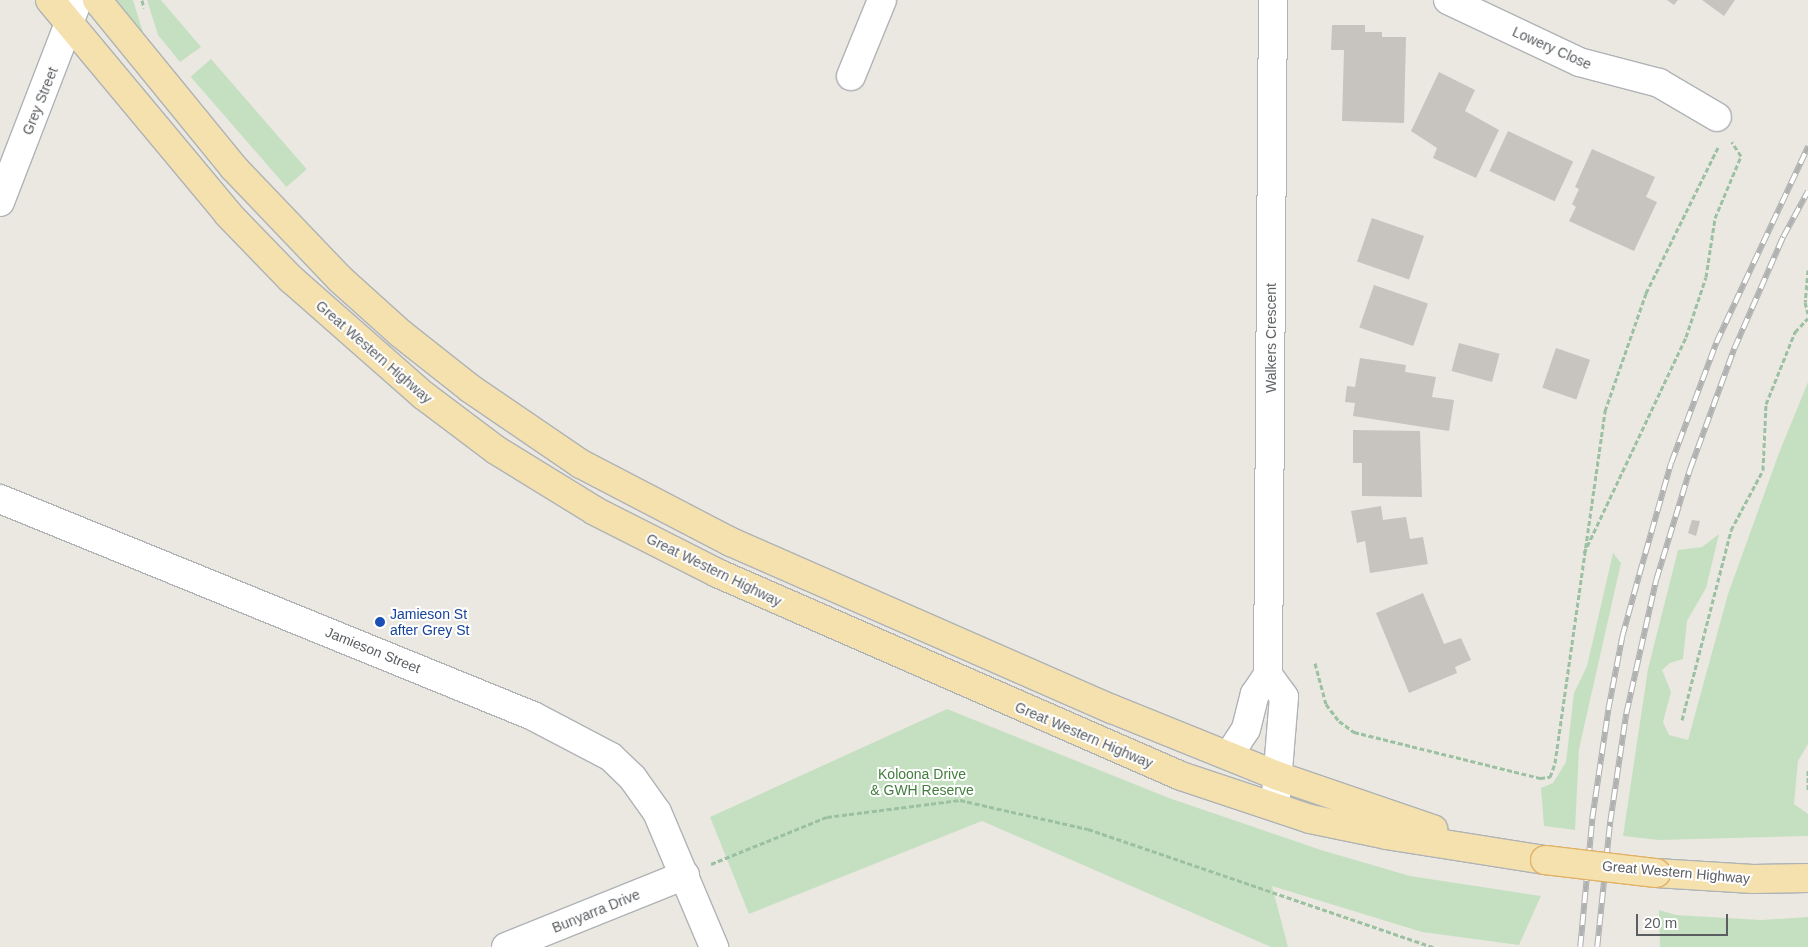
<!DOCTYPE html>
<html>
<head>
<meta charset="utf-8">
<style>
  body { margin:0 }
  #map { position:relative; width:1808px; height:947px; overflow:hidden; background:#ebe8e2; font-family:Arial,sans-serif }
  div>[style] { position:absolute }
  .green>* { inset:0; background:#c5e0c1; transform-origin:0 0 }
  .building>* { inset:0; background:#c7c3bf; transform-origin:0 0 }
  .path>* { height:3px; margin-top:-1.5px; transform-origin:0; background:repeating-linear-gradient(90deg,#9bc1a2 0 5px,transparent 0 7.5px) }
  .roads { filter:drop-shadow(1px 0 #afb3b6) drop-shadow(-1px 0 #afb3b6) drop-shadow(0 1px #afb3b6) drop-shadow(0 -1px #afb3b6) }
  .minor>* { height:28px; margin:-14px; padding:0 14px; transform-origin:14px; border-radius:14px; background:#fff }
  .major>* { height:28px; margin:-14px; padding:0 14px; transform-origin:14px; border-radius:14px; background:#f5e1ad }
  .rail>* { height:5.5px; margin-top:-2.75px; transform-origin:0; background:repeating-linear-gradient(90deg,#fff 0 11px,#b0b1b1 0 22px); box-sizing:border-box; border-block:1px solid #b0b1b1 }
  .bridges { filter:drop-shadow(1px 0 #e0b066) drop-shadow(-1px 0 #e0b066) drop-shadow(0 1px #e0b066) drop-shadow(0 -1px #e0b066) }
  .major-bridge>* { height:28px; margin:-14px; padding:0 14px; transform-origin:14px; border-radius:14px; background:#f5e1ad }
  .dots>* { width:14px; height:14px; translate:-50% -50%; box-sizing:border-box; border:2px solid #fff; border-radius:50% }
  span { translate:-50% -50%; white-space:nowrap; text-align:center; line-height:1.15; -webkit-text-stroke:4px #fff; paint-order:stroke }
  .street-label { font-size:14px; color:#5a5e61 }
  .transit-label { font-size:14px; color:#164399 }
  .left { translate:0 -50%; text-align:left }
  .park-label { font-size:14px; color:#427d3d }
  .scale { position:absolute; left:1636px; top:914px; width:92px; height:22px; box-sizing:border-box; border:2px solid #5a5e61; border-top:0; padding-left:6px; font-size:15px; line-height:18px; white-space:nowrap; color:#5a5e61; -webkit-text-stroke:4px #fff; paint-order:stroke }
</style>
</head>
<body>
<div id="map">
  <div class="green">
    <div style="clip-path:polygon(116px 0,133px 0,145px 39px,116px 1px)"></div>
    <div style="clip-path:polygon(147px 0,161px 0,201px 47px,180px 62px,158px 35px)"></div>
    <div style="left:211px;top:59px;width:146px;height:27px;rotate:49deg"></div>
    <div style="clip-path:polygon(1808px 382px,1808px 744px,1798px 761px,1794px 804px,1808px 814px,1808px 836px,1659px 840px,1623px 836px,1648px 669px,1678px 550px,1702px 547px,1719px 534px,1706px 588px,1687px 621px,1683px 659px,1670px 663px,1662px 670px,1671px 692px,1663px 722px,1669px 735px,1688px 740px,1728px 594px,1779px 453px)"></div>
    <div style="clip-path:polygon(1613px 553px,1621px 563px,1579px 749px,1575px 830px,1544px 826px,1541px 788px,1553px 783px,1566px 762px,1574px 693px,1587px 666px)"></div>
    <div style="clip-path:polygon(947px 709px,1169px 798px,1321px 850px,1410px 876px,1541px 896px,1519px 945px,1422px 932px,1272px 886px,1288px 947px,1271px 947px,982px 821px,749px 914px,710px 817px)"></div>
    <div style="clip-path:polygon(1659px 910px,1676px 915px,1761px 920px,1808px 917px,1808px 947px,1660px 947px)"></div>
  </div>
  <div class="building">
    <div style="clip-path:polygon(1667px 0,1678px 0,1674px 5px)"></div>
    <div style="clip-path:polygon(1702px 0,1735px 0,1724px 16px)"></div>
    <div style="clip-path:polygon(1332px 25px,1365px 25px,1365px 32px,1382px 32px,1382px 37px,1406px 37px,1404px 123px,1342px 121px,1344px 50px,1331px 50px)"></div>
    <div style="clip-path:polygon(1439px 72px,1475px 90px,1465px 111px,1499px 130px,1476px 178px,1433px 158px,1437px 148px,1411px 131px)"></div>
    <div style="left:1508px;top:131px;width:72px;height:44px;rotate:25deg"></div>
    <div style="clip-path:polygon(1592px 149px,1655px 177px,1646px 197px,1657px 202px,1634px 251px,1569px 221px,1576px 207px,1572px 204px,1579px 189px,1575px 187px)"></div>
    <div style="left:1372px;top:218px;width:55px;height:46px;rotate:19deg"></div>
    <div style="left:1374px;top:285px;width:57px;height:45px;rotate:19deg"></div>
    <div style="left:1459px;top:343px;width:42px;height:29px;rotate:15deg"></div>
    <div style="left:1556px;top:348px;width:36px;height:42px;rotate:19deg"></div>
    <div style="clip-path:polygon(1360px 358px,1406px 365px,1405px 372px,1436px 377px,1432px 397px,1454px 400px,1449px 431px,1353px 416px,1355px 403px,1345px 402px,1347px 386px,1355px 387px)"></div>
    <div style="clip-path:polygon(1353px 430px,1420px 431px,1422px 497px,1362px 496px,1362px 463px,1353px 463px)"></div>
    <div style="clip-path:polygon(1381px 506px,1383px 520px,1406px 517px,1410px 539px,1423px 537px,1428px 564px,1370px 573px,1365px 541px,1357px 543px,1351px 511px)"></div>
    <div style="clip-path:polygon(1692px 520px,1700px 521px,1696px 536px,1688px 533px)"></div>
    <div style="clip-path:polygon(1423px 593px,1444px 644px,1461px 638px,1471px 660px,1455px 667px,1457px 673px,1409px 693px,1376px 613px)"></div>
  </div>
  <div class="path">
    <div style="left:142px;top:0;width:8px;rotate:76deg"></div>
    <div style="left:1808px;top:270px;width:32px;rotate:95deg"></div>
    <div style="left:1805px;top:302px;width:12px;rotate:76deg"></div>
    <div style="left:1584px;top:553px;width:239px;rotate:-64.7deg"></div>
    <div style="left:1686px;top:337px;width:63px;rotate:-71.6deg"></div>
    <div style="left:1706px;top:277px;width:60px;rotate:-81.3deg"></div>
    <div style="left:1715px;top:218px;width:67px;rotate:-67.2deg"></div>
    <div style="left:1741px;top:156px;width:17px;rotate:-123deg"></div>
    <div style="left:1315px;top:663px;width:42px;rotate:75deg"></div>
    <div style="left:1326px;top:704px;width:21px;rotate:53deg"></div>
    <div style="left:1339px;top:721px;width:19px;rotate:36deg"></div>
    <div style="left:1354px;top:732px;width:192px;rotate:13.9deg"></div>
    <div style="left:1540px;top:778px;width:10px;rotate:-6deg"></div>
    <div style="left:1550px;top:777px;width:15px;rotate:-70deg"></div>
    <div style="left:1555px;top:763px;width:356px;rotate:-81.9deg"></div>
    <div style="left:1605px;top:411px;width:125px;rotate:-70.8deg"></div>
    <div style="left:1646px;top:293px;width:165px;rotate:-63.7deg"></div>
    <div style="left:1682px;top:720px;width:196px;rotate:-75.5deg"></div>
    <div style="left:1731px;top:530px;width:68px;rotate:-61.9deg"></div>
    <div style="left:1763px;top:470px;width:66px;rotate:-87.4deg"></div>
    <div style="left:1766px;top:404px;width:78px;rotate:-68.1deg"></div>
    <div style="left:1795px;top:332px;width:19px;rotate:-47deg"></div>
    <div style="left:1808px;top:770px;width:20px;rotate:90deg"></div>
    <div style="left:711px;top:864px;width:125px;rotate:-22.1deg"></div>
    <div style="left:827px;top:817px;width:134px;rotate:-7.3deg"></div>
    <div style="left:960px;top:800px;width:131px;rotate:12.8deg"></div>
    <div style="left:1088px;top:829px;width:365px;rotate:18.9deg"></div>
  </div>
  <div class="roads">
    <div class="minor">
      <div style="left:1448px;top:0;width:145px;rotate:25.3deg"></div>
      <div style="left:1579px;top:62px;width:83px;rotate:14.7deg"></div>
      <div style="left:1659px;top:83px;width:67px;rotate:30.4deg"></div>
      <div style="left:851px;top:76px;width:82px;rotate:-67.8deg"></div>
      <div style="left:0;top:202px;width:217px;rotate:-68.9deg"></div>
      <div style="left:0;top:499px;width:575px;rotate:22.15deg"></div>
      <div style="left:533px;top:716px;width:88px;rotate:27.7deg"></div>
      <div style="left:611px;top:757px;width:29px;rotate:44deg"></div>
      <div style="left:632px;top:777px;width:43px;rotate:54.5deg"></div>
      <div style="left:657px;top:812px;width:147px;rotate:67.1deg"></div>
      <div style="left:1268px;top:675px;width:27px;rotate:54deg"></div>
      <div style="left:1284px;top:697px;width:110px;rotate:94.7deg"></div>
      <div style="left:1229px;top:755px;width:31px;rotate:-57deg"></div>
      <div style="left:1246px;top:729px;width:36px;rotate:-76deg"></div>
      <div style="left:1255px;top:694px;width:23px;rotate:-56deg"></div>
      <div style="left:1268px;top:675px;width:675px;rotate:-89.58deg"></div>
      <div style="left:506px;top:947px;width:193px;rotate:-21.9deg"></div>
    </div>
    <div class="major">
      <div style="left:50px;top:0;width:278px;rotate:50.2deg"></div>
      <div style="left:228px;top:214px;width:91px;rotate:45.9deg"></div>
      <div style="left:291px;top:279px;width:176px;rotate:41.3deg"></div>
      <div style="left:423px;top:395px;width:91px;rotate:37deg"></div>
      <div style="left:496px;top:450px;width:116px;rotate:31.6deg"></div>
      <div style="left:595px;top:511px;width:137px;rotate:26.9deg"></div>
      <div style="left:717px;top:573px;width:506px;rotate:23.63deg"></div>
      <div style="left:1181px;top:776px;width:136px;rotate:18.4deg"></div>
      <div style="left:1310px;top:819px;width:79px;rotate:11.7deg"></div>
      <div style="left:1387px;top:835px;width:160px;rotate:9deg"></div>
      <div style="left:97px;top:0;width:217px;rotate:50.8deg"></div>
      <div style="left:234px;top:168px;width:153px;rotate:46.3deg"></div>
      <div style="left:340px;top:279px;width:81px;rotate:42deg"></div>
      <div style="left:400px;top:333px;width:90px;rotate:38.3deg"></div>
      <div style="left:471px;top:389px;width:133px;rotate:34.3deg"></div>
      <div style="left:581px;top:464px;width:169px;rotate:27.5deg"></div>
      <div style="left:731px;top:542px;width:416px;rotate:23.7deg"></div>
      <div style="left:1112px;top:709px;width:179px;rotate:22deg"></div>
      <div style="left:1278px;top:776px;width:164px;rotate:18.9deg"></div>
      <div style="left:1656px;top:873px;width:97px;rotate:3.5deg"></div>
      <div style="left:1753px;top:879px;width:55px;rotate:-1deg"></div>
    </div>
  </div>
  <div class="rail">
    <div style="left:1580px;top:947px;width:129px;rotate:-84.6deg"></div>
    <div style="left:1592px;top:819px;width:110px;rotate:-81.6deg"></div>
    <div style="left:1608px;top:710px;width:74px;rotate:-79.1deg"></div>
    <div style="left:1622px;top:637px;width:64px;rotate:-74.7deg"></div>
    <div style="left:1639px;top:575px;width:116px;rotate:-74.1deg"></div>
    <div style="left:1671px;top:463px;width:128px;rotate:-69.4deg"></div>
    <div style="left:1716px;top:343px;width:217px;rotate:-64.9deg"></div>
    <div style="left:1597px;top:947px;width:126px;rotate:-84.1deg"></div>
    <div style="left:1610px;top:822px;width:109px;rotate:-81.6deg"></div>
    <div style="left:1626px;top:714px;width:137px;rotate:-77.4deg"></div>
    <div style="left:1656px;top:580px;width:116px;rotate:-73deg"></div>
    <div style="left:1690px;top:469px;width:128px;rotate:-69.9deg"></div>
    <div style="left:1734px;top:349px;width:122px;rotate:-66.4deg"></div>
    <div style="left:1783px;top:237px;width:52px;rotate:-61.5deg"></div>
  </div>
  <div class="bridges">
    <div class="major-bridge">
      <div style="left:1545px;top:860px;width:112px;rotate:6.7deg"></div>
    </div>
  </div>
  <div class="dots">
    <div style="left:380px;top:622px;background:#1a4fb4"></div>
  </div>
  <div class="street-label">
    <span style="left:1552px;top:48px;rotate:24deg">Lowery Close</span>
    <span style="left:40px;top:101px;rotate:-68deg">Grey Street</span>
    <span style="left:1271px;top:338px;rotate:-90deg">Walkers Crescent</span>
    <span style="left:374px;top:352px;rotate:41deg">Great Western Highway</span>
    <span style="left:714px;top:570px;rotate:26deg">Great Western Highway</span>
    <span style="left:373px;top:650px;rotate:22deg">Jamieson Street</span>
    <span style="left:1084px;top:735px;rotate:23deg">Great Western Highway</span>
    <span style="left:1676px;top:872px;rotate:5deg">Great Western Highway</span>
    <span style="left:596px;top:911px;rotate:-22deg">Bunyarra Drive</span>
  </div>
  <div class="transit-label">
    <span class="left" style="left:390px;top:622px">Jamieson St<br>after Grey St</span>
  </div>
  <div class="park-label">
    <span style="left:922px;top:782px">Koloona Drive<br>&amp; GWH Reserve</span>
  </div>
  <div class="scale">20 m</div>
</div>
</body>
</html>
